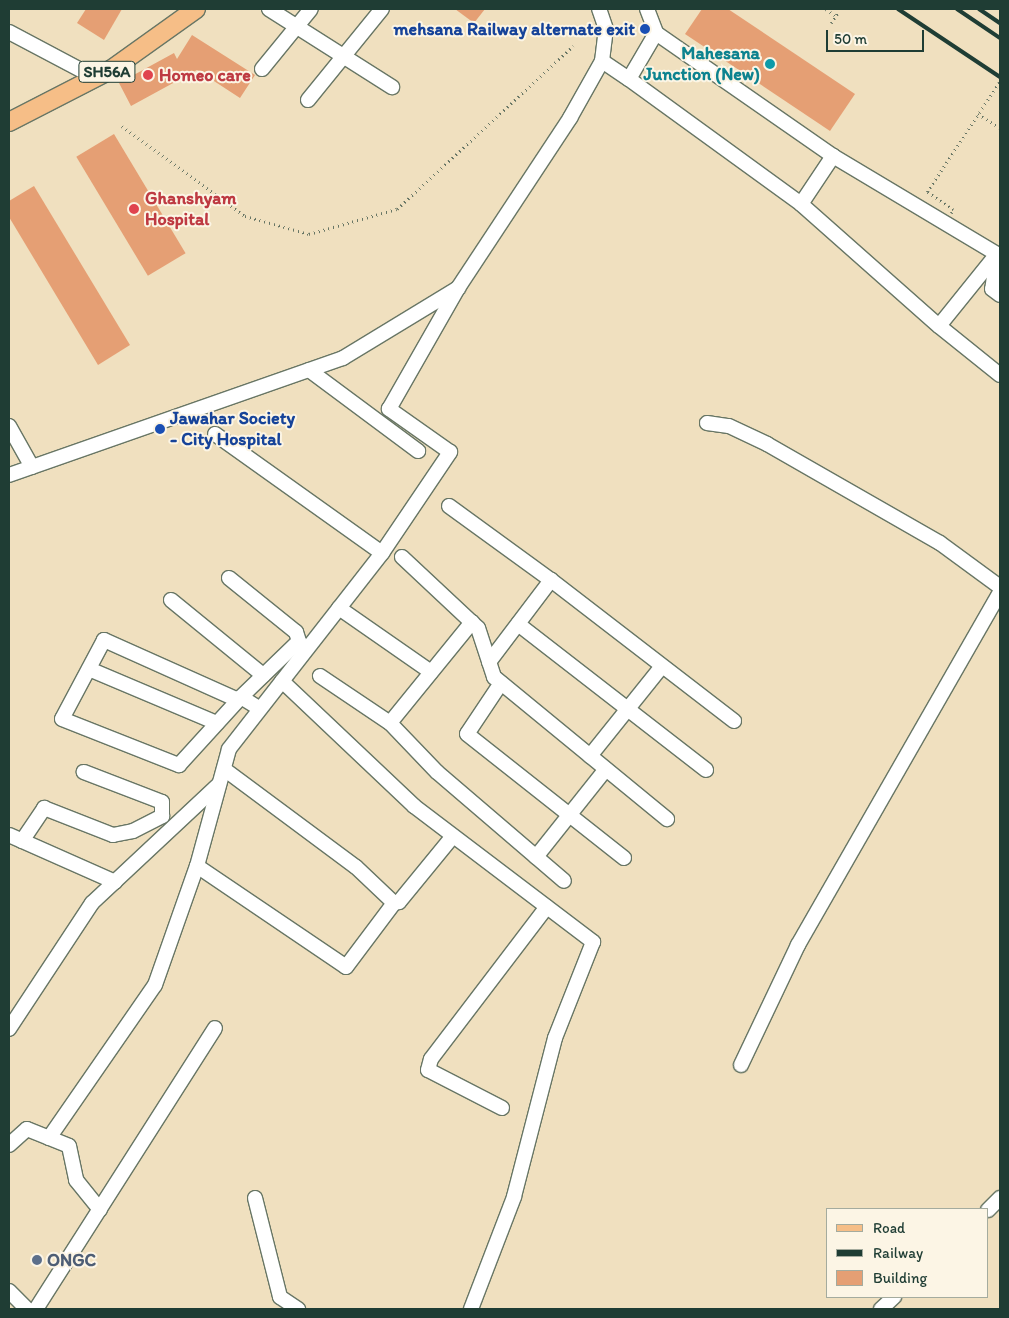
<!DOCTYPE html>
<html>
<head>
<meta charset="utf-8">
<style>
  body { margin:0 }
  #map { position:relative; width:1009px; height:1318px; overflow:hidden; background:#f0e0bf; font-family:Itim,sans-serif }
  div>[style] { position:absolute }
  .building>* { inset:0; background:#e59f74; transform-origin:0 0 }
  .path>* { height:2.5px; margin-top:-1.25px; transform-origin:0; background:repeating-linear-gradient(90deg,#687665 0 1px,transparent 0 5px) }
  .roads { filter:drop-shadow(1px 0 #687665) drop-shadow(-1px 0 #687665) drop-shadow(0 1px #687665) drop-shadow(0 -1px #687665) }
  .minor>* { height:14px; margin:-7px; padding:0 7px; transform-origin:7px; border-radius:7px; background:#fff }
  .major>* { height:18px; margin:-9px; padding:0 9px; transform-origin:9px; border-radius:9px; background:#f6be87 }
  .rail>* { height:4px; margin:-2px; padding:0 2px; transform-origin:2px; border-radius:2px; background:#1f3d34 }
  .dots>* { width:14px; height:14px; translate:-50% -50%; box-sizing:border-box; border:2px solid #fcf5e5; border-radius:50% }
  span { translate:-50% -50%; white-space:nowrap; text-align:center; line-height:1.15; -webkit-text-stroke:4px #fcf5e5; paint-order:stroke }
  .shield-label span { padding:1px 4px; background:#fcf5e5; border:1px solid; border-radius:4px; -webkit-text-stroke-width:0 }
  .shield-label { font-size:16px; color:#1f3d34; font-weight:700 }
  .transit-label { font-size:18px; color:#164399; font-weight:700 }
  .right { translate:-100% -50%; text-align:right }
  .left { translate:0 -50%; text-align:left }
  .culture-label { font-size:18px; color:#0d838f; font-weight:700 }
  .health-label { font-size:18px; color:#be3a42; font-weight:700 }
  .service-label { font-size:18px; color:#4e5e75; font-weight:700 }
  .frame { position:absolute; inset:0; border:10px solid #1f3d34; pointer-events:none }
  .legend { position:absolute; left:826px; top:1208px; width:162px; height:90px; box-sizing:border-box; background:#fcf5e5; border:1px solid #a4ab9e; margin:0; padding:6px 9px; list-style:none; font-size:15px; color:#1f3d34 }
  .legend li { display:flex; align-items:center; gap:10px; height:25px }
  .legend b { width:25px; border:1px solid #a4ab9e }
  .scale { position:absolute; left:826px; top:30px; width:98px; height:22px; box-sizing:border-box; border:2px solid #1f3d34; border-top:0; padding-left:6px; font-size:15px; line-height:18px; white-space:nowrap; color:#1f3d34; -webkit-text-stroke:4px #fcf5e5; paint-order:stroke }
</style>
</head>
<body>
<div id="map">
  <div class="building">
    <div style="clip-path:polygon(86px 9px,122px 9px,104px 40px,77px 23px)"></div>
    <div style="clip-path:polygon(455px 9px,485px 9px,474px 23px)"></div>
    <div style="clip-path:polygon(702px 9px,728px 9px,855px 94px,830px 131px,685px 34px)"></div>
    <div style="clip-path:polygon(192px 35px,255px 75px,240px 98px,197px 70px,131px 106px,119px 83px,174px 53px,177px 59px)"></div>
    <div style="left:114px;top:134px;width:139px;height:44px;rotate:59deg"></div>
    <div style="clip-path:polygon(34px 186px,130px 345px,98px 365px,9px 217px,9px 201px)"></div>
  </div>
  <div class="path">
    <div style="left:826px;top:9px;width:12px;rotate:35deg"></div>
    <div style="left:831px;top:23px;width:14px;rotate:-56deg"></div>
    <div style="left:978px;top:114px;width:26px;rotate:32deg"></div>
    <div style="left:122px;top:126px;width:152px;rotate:36.2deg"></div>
    <div style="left:245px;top:216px;width:66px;rotate:15.7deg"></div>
    <div style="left:309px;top:234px;width:91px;rotate:-15.9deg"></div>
    <div style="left:397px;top:209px;width:240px;rotate:-42.8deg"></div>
    <div style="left:951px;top:213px;width:4px;rotate:-56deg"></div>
    <div style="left:953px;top:210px;width:32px;rotate:-145deg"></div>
    <div style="left:927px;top:192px;width:133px;rotate:-56.7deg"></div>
  </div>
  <div class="roads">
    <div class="minor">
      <div style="left:269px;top:9px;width:146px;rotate:32.4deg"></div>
      <div style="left:647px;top:9px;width:26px;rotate:69deg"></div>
      <div style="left:656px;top:33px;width:53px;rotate:120.4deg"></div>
      <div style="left:629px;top:79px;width:213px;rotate:36deg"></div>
      <div style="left:801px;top:204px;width:184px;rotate:41.5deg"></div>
      <div style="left:939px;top:326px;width:78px;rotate:38.8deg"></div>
      <div style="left:9px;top:32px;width:98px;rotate:27.9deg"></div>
      <div style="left:656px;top:33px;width:216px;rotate:34.8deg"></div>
      <div style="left:833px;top:156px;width:191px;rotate:30.9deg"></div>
      <div style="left:997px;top:254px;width:92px;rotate:128.9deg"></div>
      <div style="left:602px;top:61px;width:32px;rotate:34deg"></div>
      <div style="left:262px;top:69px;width:77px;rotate:-50.8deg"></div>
      <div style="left:308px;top:100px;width:117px;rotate:-50.9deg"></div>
      <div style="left:801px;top:204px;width:58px;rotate:-56.3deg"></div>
      <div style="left:997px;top:255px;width:34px;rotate:98deg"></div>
      <div style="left:992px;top:289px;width:10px;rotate:37deg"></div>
      <div style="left:309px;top:370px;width:136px;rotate:36.6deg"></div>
      <div style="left:707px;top:423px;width:22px;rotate:8deg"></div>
      <div style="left:729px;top:426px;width:42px;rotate:25.3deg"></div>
      <div style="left:767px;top:444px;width:199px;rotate:29.8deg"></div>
      <div style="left:940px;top:543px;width:74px;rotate:36.3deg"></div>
      <div style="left:9px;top:426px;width:47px;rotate:60.7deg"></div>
      <div style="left:215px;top:434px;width:205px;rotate:35.5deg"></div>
      <div style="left:9px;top:475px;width:354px;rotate:-19.3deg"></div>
      <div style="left:343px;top:358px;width:135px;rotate:-31.3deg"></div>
      <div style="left:458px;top:288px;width:204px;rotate:-56.6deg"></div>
      <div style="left:570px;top:118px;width:65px;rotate:-60.7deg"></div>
      <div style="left:602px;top:61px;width:32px;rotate:-83deg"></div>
      <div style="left:606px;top:29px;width:21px;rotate:-109deg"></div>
      <div style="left:449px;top:506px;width:126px;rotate:36deg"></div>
      <div style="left:402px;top:557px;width:104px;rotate:43.1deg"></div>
      <div style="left:478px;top:628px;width:52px;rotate:71.9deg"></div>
      <div style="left:494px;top:677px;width:224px;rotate:39.4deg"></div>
      <div style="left:229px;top:578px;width:86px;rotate:38.9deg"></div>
      <div style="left:296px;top:632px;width:9px;rotate:72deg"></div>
      <div style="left:299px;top:641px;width:85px;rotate:136deg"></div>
      <div style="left:238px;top:700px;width:147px;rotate:-155.9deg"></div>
      <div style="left:104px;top:640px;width:89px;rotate:118deg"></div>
      <div style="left:62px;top:719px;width:126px;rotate:21.5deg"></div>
      <div style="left:179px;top:765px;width:92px;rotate:-47.6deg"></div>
      <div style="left:241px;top:697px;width:22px;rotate:32deg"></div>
      <div style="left:171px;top:600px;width:119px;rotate:39.2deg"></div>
      <div style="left:339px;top:608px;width:112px;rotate:34.8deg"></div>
      <div style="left:472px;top:622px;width:130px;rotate:129.1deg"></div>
      <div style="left:390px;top:723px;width:68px;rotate:46.2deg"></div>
      <div style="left:437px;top:772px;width:167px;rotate:40.6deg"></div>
      <div style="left:518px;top:624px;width:238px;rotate:37.8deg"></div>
      <div style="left:489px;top:662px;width:103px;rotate:-52.9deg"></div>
      <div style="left:551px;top:580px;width:231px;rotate:37.6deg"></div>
      <div style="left:89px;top:669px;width:139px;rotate:22.9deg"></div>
      <div style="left:320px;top:676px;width:84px;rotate:33.9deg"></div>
      <div style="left:282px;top:681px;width:182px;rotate:43.4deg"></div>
      <div style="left:414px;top:806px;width:225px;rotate:37.2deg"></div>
      <div style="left:593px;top:942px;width:103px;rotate:111.6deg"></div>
      <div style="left:555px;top:1038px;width:164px;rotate:104.5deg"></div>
      <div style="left:514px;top:1197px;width:120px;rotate:111deg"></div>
      <div style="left:501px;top:683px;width:61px;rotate:123.7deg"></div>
      <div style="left:467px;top:734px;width:200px;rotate:38.3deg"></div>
      <div style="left:590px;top:756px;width:115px;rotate:-51.3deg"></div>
      <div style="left:224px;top:769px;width:164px;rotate:36.6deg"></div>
      <div style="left:356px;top:867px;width:52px;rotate:43.5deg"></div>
      <div style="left:9px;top:835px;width:116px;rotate:23.9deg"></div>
      <div style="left:22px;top:841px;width:40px;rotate:-56deg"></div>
      <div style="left:44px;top:808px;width:74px;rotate:21.4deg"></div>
      <div style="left:113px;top:835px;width:20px;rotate:-11deg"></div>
      <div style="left:133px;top:831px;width:33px;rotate:-27deg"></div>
      <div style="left:162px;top:816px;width:14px;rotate:-90deg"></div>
      <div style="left:162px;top:802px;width:84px;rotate:-159deg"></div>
      <div style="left:536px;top:857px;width:112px;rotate:-51.5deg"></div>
      <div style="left:197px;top:866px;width:180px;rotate:34.1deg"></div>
      <div style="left:346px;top:967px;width:80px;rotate:-53.1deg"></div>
      <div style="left:394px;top:903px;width:5px;rotate:-11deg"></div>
      <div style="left:399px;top:902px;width:85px;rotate:-50.7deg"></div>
      <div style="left:9px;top:1029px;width:151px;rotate:-56.6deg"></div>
      <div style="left:92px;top:903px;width:174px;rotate:-43.1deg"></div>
      <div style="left:741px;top:1065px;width:133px;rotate:-64.6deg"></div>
      <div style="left:798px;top:945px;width:407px;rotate:-60.2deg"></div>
      <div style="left:502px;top:1108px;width:83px;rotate:-152.8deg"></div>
      <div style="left:428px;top:1070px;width:11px;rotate:-75deg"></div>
      <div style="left:431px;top:1059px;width:191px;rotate:-52.7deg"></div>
      <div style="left:49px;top:1138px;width:186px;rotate:-55.3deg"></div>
      <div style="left:155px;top:985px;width:126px;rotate:-70.6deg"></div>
      <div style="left:197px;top:866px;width:121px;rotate:-74.7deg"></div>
      <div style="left:229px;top:749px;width:249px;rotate:-52deg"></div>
      <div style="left:382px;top:553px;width:122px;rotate:-56deg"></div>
      <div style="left:450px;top:452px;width:75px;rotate:-144.8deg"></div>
      <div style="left:389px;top:409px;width:139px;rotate:-60.3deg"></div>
      <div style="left:9px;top:1145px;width:24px;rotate:-42deg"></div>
      <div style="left:27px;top:1129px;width:45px;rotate:22deg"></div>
      <div style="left:69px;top:1146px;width:35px;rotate:78deg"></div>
      <div style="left:76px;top:1180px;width:38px;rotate:51deg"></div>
      <div style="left:255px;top:1198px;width:102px;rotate:75.8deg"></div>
      <div style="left:280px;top:1297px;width:22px;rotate:34deg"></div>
      <div style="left:988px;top:1210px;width:17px;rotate:-45deg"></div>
      <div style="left:9px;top:1291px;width:25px;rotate:45deg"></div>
      <div style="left:36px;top:1309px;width:333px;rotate:-57.5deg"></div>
      <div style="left:881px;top:1309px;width:18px;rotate:-43deg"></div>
    </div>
    <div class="major">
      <div style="left:9px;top:122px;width:116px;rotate:-27.2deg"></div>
      <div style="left:112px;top:69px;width:103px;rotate:-35.5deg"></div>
    </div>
  </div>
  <div class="rail">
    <div style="left:898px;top:9px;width:123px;rotate:33.7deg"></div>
    <div style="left:957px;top:9px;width:52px;rotate:34deg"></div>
    <div style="left:979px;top:9px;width:25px;rotate:34deg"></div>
  </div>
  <div class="dots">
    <div style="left:645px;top:29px;background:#1a4fb4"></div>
    <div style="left:770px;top:64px;background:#0f9aa8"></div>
    <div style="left:148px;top:75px;background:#e0444e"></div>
    <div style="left:134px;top:209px;background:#e0444e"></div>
    <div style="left:160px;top:429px;background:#1a4fb4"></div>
    <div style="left:37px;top:1260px;background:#5c6f8a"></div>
  </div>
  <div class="shield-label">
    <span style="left:107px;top:72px">SH56A</span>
  </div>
  <div class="transit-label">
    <span class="right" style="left:635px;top:29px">mehsana Railway alternate exit</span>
    <span class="left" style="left:170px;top:429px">Jawahar Society<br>- City Hospital</span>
  </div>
  <div class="culture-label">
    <span class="right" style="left:760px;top:64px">Mahesana<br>Junction (New)</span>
  </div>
  <div class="health-label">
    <span class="left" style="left:159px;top:75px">Homeo care</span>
    <span class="left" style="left:145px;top:209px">Ghanshyam<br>Hospital</span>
  </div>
  <div class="service-label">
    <span class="left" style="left:47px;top:1260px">ONGC</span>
  </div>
  <div class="frame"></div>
  <ul class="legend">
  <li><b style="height:6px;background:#f6be87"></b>Road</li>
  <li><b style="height:6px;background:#1f3d34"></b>Railway</li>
  <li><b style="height:14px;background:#e59f74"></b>Building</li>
  </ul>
  <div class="scale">50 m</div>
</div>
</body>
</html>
